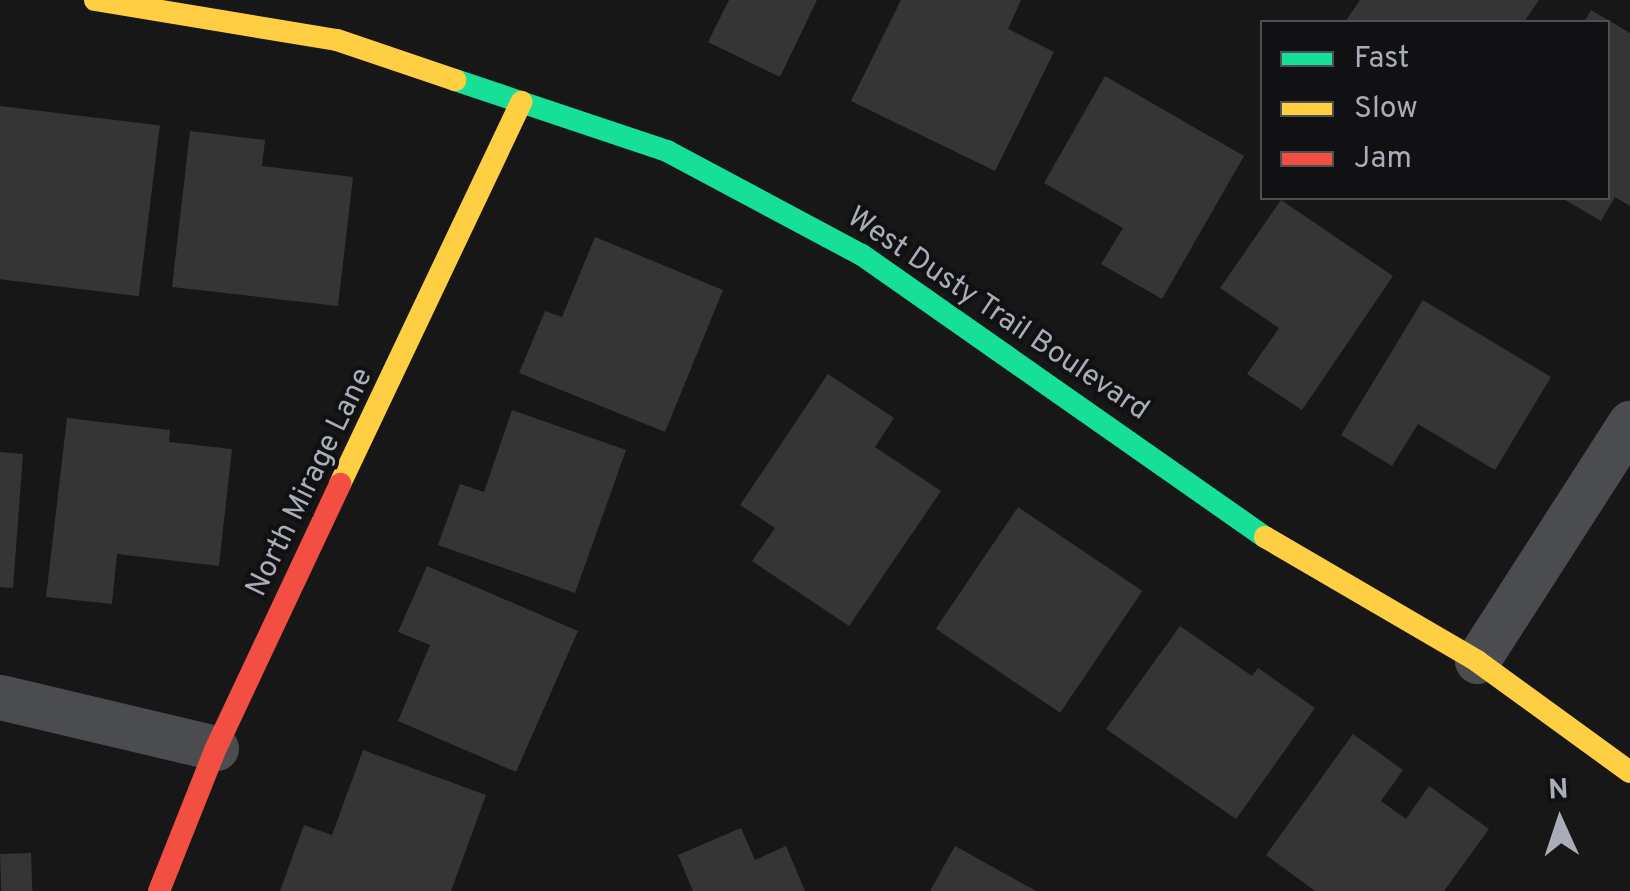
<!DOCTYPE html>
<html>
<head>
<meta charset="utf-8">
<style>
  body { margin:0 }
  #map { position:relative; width:1630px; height:891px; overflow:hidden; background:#171717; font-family:Overpass,sans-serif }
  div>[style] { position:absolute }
  .building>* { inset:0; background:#353536; transform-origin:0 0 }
  .street>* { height:45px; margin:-22.5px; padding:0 22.5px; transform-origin:22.5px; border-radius:22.5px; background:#4b4c50 }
  .fast>* { height:22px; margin:-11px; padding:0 11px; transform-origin:11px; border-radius:11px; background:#16e098 }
  .slow>* { height:22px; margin:-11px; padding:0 11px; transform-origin:11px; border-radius:11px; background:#ffcf43 }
  .jam>* { height:22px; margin:-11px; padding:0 11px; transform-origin:11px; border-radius:11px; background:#f24e42 }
  span { translate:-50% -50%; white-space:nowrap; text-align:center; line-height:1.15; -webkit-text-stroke:8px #111113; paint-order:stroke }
  .street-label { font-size:30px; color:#a8adb8 }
  .legend { position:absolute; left:1260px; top:20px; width:350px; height:180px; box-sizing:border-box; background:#111113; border:2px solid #4d4f55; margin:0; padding:12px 18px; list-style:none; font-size:30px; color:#a8adb8 }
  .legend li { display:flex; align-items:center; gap:20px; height:50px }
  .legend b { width:50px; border:2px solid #4d4f55 }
  .north { position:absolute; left:1510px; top:771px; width:100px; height:100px; -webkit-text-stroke:8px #111113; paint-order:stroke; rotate:357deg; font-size:28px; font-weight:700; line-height:40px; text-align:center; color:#a8adb8 }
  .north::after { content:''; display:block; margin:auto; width:35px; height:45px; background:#a8adb8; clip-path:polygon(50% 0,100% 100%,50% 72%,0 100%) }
</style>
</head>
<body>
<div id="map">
  <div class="building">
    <div style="clip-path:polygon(729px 0,817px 0,780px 77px,708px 42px)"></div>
    <div style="clip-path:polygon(901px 0,1021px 0,1008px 29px,1054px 52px,995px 171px,851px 101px)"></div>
    <div style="clip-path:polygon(1360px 0,1539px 0,1524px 22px,1345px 22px)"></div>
    <div style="clip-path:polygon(1591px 10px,1630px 33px,1630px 206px,1615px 197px,1601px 221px,1562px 198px,1608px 198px,1608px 22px,1584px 22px)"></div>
    <div style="clip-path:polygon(1105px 76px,1244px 156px,1162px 299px,1101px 264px,1123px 228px,1044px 183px)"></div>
    <div style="left:0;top:106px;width:161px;height:172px;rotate:7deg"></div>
    <div style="clip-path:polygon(190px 131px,265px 140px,262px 166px,353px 177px,338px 306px,172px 287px)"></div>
    <div style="clip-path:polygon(1281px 200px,1393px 276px,1302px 410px,1247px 374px,1279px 328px,1220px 288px)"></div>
    <div style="clip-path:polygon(595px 237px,723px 290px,665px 432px,519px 373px,545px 311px,562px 317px)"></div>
    <div style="clip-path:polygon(1423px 300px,1551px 377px,1495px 470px,1418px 424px,1392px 466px,1341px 435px)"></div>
    <div style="clip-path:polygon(828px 374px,894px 418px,875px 447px,941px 491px,849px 626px,752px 561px,775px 528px,740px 505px)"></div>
    <div style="clip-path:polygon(512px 410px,626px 450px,575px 593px,438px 545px,460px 484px,484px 492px)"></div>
    <div style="clip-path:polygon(67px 418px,170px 430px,169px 442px,232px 449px,219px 566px,117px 554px,112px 604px,46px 597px)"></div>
    <div style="clip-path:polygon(0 452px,23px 454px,13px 588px,0 587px)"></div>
    <div style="left:1018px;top:507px;width:150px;height:147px;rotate:34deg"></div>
    <div style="clip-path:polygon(427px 566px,578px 631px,516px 772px,398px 721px,430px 645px,398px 632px)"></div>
    <div style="clip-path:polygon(1180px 626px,1252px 676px,1258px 668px,1315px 708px,1236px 819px,1106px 729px)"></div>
    <div style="clip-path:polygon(1353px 734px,1403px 770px,1381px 801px,1406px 819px,1429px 786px,1489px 829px,1444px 891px,1315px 891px,1266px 855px)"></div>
    <div style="clip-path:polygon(363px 750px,486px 795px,451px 891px,280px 891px,304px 825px,332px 835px)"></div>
    <div style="clip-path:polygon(741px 828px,755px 860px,786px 846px,805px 891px,693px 891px,678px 855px)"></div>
    <div style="clip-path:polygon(955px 846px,1036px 891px,930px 891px)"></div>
    <div style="left:31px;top:853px;width:38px;height:31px;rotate:88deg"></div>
  </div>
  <div class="street">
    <div style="left:1477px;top:661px;width:283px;rotate:-57.3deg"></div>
    <div style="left:0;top:697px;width:222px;rotate:13.3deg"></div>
  </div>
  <div class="fast">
    <div style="left:455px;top:80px;width:224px;rotate:18.5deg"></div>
    <div style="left:667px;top:151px;width:221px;rotate:28.1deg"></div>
    <div style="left:862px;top:255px;width:492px;rotate:35deg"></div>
  </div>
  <div class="slow">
    <div style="left:95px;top:0;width:245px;rotate:9.4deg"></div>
    <div style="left:337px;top:40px;width:125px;rotate:18.7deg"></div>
    <div style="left:340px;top:484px;width:423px;rotate:-64.6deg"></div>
    <div style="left:1265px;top:537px;width:246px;rotate:30.3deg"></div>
    <div style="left:1477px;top:661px;width:189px;rotate:36deg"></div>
  </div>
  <div class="jam">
    <div style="left:159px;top:891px;width:154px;rotate:-68.3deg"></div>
    <div style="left:216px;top:748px;width:292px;rotate:-64.8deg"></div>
  </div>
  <div class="street-label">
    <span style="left:997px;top:315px;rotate:34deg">West Dusty Trail Boulevard</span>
    <span style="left:311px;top:483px;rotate:-64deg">North Mirage Lane</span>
  </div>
  <ul class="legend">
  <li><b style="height:12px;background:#16e098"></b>Fast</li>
  <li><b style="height:12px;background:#ffcf43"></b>Slow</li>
  <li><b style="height:12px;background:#f24e42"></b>Jam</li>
  </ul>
  <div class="north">N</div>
</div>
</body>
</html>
